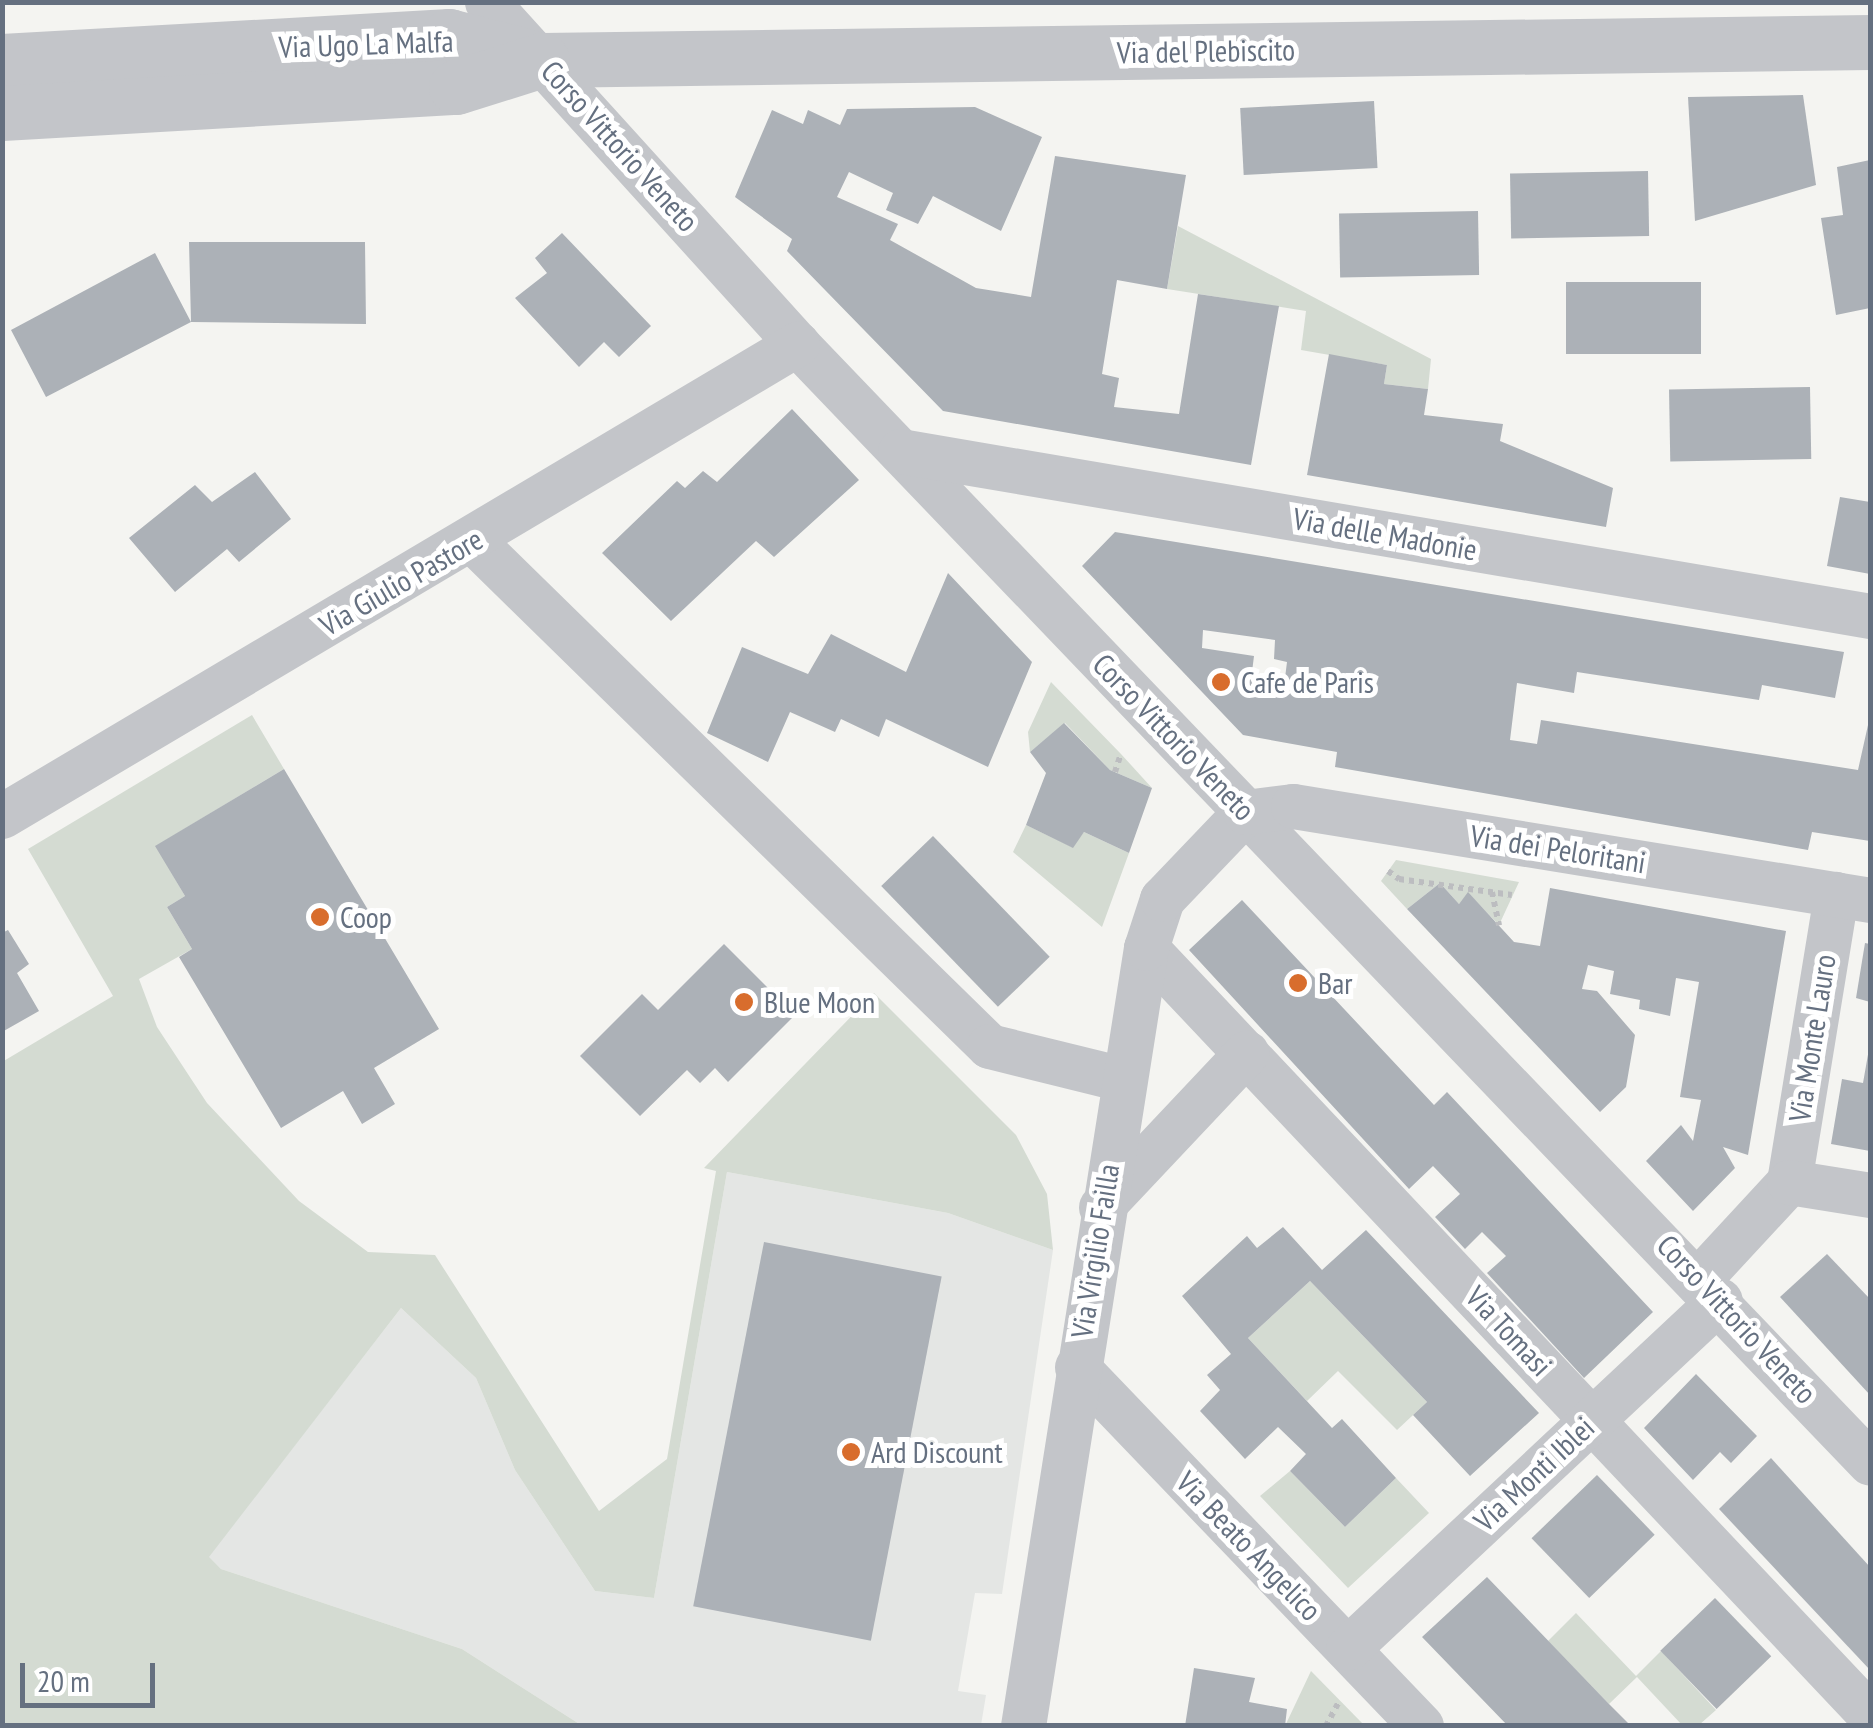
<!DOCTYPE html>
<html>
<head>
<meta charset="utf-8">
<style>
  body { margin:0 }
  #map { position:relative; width:1873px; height:1728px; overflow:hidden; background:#f4f4f1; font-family:"PT Sans Narrow",sans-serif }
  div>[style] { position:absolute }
  .built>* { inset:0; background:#e4e6e4 }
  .green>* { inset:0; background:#d4dbd2 }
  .building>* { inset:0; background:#acb1b7; transform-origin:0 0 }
  .path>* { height:6px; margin-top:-3px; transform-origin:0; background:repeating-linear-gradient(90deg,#bcbdc0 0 5px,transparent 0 10px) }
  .minor>* { height:45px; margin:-22.5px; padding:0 22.5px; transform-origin:22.5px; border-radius:22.5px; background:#c3c5c9 }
  .tertiary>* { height:55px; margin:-27.5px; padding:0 27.5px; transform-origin:27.5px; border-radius:27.5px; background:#c3c5c9 }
  .dots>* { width:28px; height:28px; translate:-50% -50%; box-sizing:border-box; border:5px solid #fff; border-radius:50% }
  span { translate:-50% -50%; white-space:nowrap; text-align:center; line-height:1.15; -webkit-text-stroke:10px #fff; paint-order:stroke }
  .street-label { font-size:30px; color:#657080 }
  .poi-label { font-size:30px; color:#657080 }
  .left { translate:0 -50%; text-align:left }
  .frame { position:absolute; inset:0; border:5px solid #657080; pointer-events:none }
  .scale { position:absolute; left:20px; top:1663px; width:135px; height:45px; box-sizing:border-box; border:5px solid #657080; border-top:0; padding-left:12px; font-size:30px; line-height:35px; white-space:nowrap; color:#657080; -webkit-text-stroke:8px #fff; paint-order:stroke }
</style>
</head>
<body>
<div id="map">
  <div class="built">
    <div style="clip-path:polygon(727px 1172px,948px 1213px,1053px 1250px,1002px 1594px,975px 1593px,958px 1691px,986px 1695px,981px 1725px,581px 1725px,462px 1649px,221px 1569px,208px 1557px,401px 1308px,476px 1378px,515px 1470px,595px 1591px,654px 1598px)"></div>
  </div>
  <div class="green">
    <div style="clip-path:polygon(1178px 226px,1431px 359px,1428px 389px,1384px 384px,1387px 365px,1301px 350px,1306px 311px,1167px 289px)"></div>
    <div style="clip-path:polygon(1051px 682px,1121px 754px,1152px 788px,1110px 770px,1065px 723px,1030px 752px,1028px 732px)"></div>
    <div style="clip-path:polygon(252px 715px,284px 769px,156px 846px,185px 896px,167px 907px,192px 949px,139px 979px,157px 1027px,207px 1103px,299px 1201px,368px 1252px,435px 1255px,599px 1511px,667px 1459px,716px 1171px,704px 1168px,874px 993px,1016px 1135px,1047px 1194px,1053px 1250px,948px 1213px,727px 1172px,654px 1598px,595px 1591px,515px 1470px,476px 1378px,401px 1308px,209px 1557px,221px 1569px,462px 1649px,581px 1725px,3px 1725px,2px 1062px,113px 996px,28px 849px)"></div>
    <div style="clip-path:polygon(1026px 825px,1072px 847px,1084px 832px,1129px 853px,1102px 927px,1013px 852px)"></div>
    <div style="clip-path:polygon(1396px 860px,1519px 882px,1499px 925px,1468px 893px,1459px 904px,1440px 883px,1407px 909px,1381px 881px)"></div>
    <div style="clip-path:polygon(1310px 1281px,1427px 1402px,1397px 1430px,1338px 1371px,1307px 1401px,1248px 1338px)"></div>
    <div style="clip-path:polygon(1290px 1471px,1345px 1527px,1396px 1478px,1429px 1513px,1348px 1588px,1260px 1496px)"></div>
    <div style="clip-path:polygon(1576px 1613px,1636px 1676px,1661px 1651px,1716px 1710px,1699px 1725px,1682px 1725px,1637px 1677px,1609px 1704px,1548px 1641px)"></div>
    <div style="clip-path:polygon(1311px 1671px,1364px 1725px,1285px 1726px)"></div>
  </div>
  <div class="building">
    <div style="clip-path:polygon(1803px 95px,1816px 185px,1695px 221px,1688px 97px)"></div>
    <div style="left:1374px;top:101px;width:67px;height:134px;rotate:87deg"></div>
    <div style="clip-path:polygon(975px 107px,1042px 137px,1001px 231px,933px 196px,918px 224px,886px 210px,893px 193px,849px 172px,837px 197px,898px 224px,890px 240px,976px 288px,1031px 297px,1055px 156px,1186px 175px,1167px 289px,1117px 280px,1102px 374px,1119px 378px,1114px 407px,1179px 414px,1198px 294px,1279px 306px,1251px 465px,943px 411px,787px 251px,792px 239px,735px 197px,772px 110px,803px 124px,808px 110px,840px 125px,847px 109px)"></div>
    <div style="clip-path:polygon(1870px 160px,1870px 308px,1836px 315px,1821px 218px,1843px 215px,1837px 167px)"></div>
    <div style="left:1648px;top:171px;width:65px;height:138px;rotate:89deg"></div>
    <div style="left:1478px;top:211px;width:64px;height:139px;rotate:89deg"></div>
    <div style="clip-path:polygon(562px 233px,651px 326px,619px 357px,604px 342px,579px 367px,515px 298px,547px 273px,535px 258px)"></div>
    <div style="clip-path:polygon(189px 242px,365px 242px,366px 324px,191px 322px,46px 397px,11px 330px,155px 253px,191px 322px)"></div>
    <div style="left:1566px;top:282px;width:135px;height:72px"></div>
    <div style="clip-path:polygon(1329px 354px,1387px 365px,1384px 384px,1428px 389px,1424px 415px,1503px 424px,1500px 441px,1613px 488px,1606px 527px,1307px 475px)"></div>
    <div style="left:1810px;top:387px;width:72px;height:141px;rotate:89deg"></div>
    <div style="clip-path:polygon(792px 409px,859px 480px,774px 557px,756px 541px,671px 621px,602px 553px,677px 481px,685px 488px,703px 471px,717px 482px)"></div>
    <div style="clip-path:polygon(255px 472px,291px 519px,239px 562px,227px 549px,175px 592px,129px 538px,195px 485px,212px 502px)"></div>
    <div style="clip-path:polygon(1840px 497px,1870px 502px,1870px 574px,1827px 566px)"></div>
    <div style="clip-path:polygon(evenodd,1115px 532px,1844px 652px,1835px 698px,1762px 685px,1759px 700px,1577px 672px,1574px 693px,1517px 683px,1510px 740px,1537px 744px,1541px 720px,1858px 770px,1870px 716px,1870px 841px,1812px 832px,1808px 850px,1335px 767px,1337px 752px,1243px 735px,1082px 566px,1115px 532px,1203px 630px,1275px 640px,1274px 659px,1287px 662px,1285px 678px,1252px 672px,1254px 656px,1202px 648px,1203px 630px)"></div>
    <div style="clip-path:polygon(948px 573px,1032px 662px,988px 767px,886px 719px,879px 737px,841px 719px,835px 732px,790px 712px,768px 762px,707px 733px,742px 647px,808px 674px,831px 634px,906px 672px)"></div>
    <div style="clip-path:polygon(1064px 723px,1110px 770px,1152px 788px,1129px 853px,1084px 832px,1073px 848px,1026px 825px,1046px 773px,1030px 752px)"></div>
    <div style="clip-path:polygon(284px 769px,439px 1029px,374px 1068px,395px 1104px,362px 1124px,343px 1091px,281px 1128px,179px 957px,192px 949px,167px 907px,185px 896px,155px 846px)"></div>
    <div style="left:933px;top:836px;width:168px;height:72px;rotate:46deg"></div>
    <div style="clip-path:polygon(1440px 883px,1459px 904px,1468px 892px,1514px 942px,1540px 946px,1550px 888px,1786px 931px,1748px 1155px,1723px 1147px,1735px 1168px,1693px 1211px,1646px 1161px,1681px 1125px,1693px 1141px,1701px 1100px,1680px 1097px,1699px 982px,1676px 978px,1670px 1016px,1639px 1009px,1640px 1000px,1610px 994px,1614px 971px,1588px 965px,1582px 989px,1597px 991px,1635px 1035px,1626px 1087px,1600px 1112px,1407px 909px)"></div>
    <div style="clip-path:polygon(1242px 900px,1434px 1105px,1447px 1092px,1653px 1312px,1584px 1378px,1487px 1273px,1506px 1256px,1482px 1232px,1465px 1249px,1435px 1217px,1460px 1194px,1433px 1166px,1409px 1189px,1189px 950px)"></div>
    <div style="clip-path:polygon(8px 930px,29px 964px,17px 973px,39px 1011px,2px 1032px,2px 933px)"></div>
    <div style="clip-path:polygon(1865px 943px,1870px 944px,1870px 1002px,1856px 998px)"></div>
    <div style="clip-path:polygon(724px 944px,795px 1015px,728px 1082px,715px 1068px,700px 1083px,687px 1070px,640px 1116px,580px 1056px,642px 994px,658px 1010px)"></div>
    <div style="clip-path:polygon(1870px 1043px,1870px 1151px,1831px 1144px,1842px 1079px,1863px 1083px)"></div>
    <div style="clip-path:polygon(1283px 1227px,1322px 1270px,1366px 1230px,1539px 1413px,1470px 1476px,1413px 1415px,1427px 1402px,1310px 1281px,1248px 1338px,1332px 1428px,1342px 1419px,1396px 1478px,1345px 1527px,1290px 1471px,1306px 1454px,1278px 1427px,1245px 1459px,1200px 1411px,1220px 1390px,1207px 1375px,1231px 1354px,1182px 1296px,1247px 1236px,1257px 1248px)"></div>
    <div style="left:764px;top:1242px;width:181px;height:371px;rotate:11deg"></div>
    <div style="clip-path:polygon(1827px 1254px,1870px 1299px,1870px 1395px,1780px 1297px)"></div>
    <div style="clip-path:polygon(1696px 1374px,1757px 1436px,1731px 1463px,1720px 1452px,1693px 1480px,1644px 1428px)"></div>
    <div style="clip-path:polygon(1771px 1458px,1870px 1567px,1870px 1670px,1719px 1509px)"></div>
    <div style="left:1597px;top:1475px;width:83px;height:91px;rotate:46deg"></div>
    <div style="clip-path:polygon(1487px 1577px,1609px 1704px,1631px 1726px,1508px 1726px,1422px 1637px)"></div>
    <div style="left:1715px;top:1598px;width:81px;height:76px;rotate:46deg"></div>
    <div style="clip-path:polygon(1194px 1668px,1255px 1678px,1249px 1702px,1287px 1709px,1285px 1726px,1185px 1726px)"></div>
  </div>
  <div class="path">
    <div style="left:1115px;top:772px;width:19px;rotate:-72deg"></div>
    <div style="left:1388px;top:871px;width:14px;rotate:36deg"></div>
    <div style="left:1399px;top:879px;width:114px;rotate:8.1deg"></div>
    <div style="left:1492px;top:892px;width:34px;rotate:78deg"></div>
    <div style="left:1326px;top:1726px;width:27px;rotate:-62deg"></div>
  </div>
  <div class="minor">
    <div style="left:487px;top:2px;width:462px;rotate:47.8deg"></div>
    <div style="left:797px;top:344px;width:1550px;rotate:46.2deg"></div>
    <div style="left:900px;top:451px;width:984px;rotate:9.65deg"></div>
    <div style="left:472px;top:540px;width:723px;rotate:44.38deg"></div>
    <div style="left:989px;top:1046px;width:137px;rotate:13.9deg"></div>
    <div style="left:2px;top:816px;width:925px;rotate:-30.7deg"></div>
    <div style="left:1146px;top:948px;width:1055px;rotate:46.65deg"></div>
    <div style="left:1789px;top:1182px;width:292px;rotate:-80.7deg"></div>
    <div style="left:1101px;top:1207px;width:212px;rotate:-46.7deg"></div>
    <div style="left:1700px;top:1278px;width:131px;rotate:-47.2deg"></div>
    <div style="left:1789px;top:1182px;width:82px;rotate:9.1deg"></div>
    <div style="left:1077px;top:1367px;width:497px;rotate:46.2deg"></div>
    <div style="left:1348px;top:1648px;width:509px;rotate:-43.09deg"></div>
    <div style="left:1023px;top:1726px;width:788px;rotate:-81.02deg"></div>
    <div style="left:1146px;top:948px;width:52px;rotate:-71.9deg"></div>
    <div style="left:1162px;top:899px;width:120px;rotate:-46.3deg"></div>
    <div style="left:1245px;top:812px;width:48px;rotate:-7.1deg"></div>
    <div style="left:1293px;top:806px;width:585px;rotate:9.25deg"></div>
  </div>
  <div class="tertiary">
    <div style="left:2px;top:61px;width:448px;rotate:-3.2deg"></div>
    <div style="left:449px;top:36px;width:96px;rotate:14.5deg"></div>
    <div style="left:542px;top:60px;width:1328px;rotate:-0.78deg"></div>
    <div style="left:2px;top:113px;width:455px;rotate:-3.3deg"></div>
    <div style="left:456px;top:87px;width:90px;rotate:-17.4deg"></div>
  </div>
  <div class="dots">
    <div style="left:1221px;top:682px;background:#d86d2d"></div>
    <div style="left:320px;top:917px;background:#d86d2d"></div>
    <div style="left:1298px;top:983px;background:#d86d2d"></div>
    <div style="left:744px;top:1002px;background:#d86d2d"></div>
    <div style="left:851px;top:1452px;background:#d86d2d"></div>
  </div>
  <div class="street-label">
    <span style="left:366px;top:44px;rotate:-2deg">Via Ugo La Malfa</span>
    <span style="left:1206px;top:51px;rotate:-1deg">Via del Plebiscito</span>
    <span style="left:620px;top:146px;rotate:48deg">Corso Vittorio Veneto</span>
    <span style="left:1385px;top:534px;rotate:10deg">Via delle Madonie</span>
    <span style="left:401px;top:582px;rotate:-30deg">Via Giulio Pastore</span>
    <span style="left:1174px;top:737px;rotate:46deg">Corso Vittorio Veneto</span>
    <span style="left:1558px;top:849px;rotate:9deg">Via dei Peloritani</span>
    <span style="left:1812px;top:1038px;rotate:-81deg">Via Monte Lauro</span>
    <span style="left:1095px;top:1251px;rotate:-81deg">Via Virgilio Failla</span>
    <span style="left:1737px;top:1319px;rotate:47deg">Corso Vittorio Veneto</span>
    <span style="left:1509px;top:1331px;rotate:47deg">Via Tomasi</span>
    <span style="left:1534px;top:1474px;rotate:-43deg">Via Monti Iblei</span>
    <span style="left:1249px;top:1546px;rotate:46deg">Via Beato Angelico</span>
  </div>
  <div class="poi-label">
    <span class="left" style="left:1241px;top:682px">Cafe de Paris</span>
    <span class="left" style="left:340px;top:917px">Coop</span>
    <span class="left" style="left:1318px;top:983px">Bar</span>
    <span class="left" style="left:764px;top:1002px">Blue Moon</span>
    <span class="left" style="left:871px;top:1452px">Ard Discount</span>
  </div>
  <div class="frame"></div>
  <div class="scale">20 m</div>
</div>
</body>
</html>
